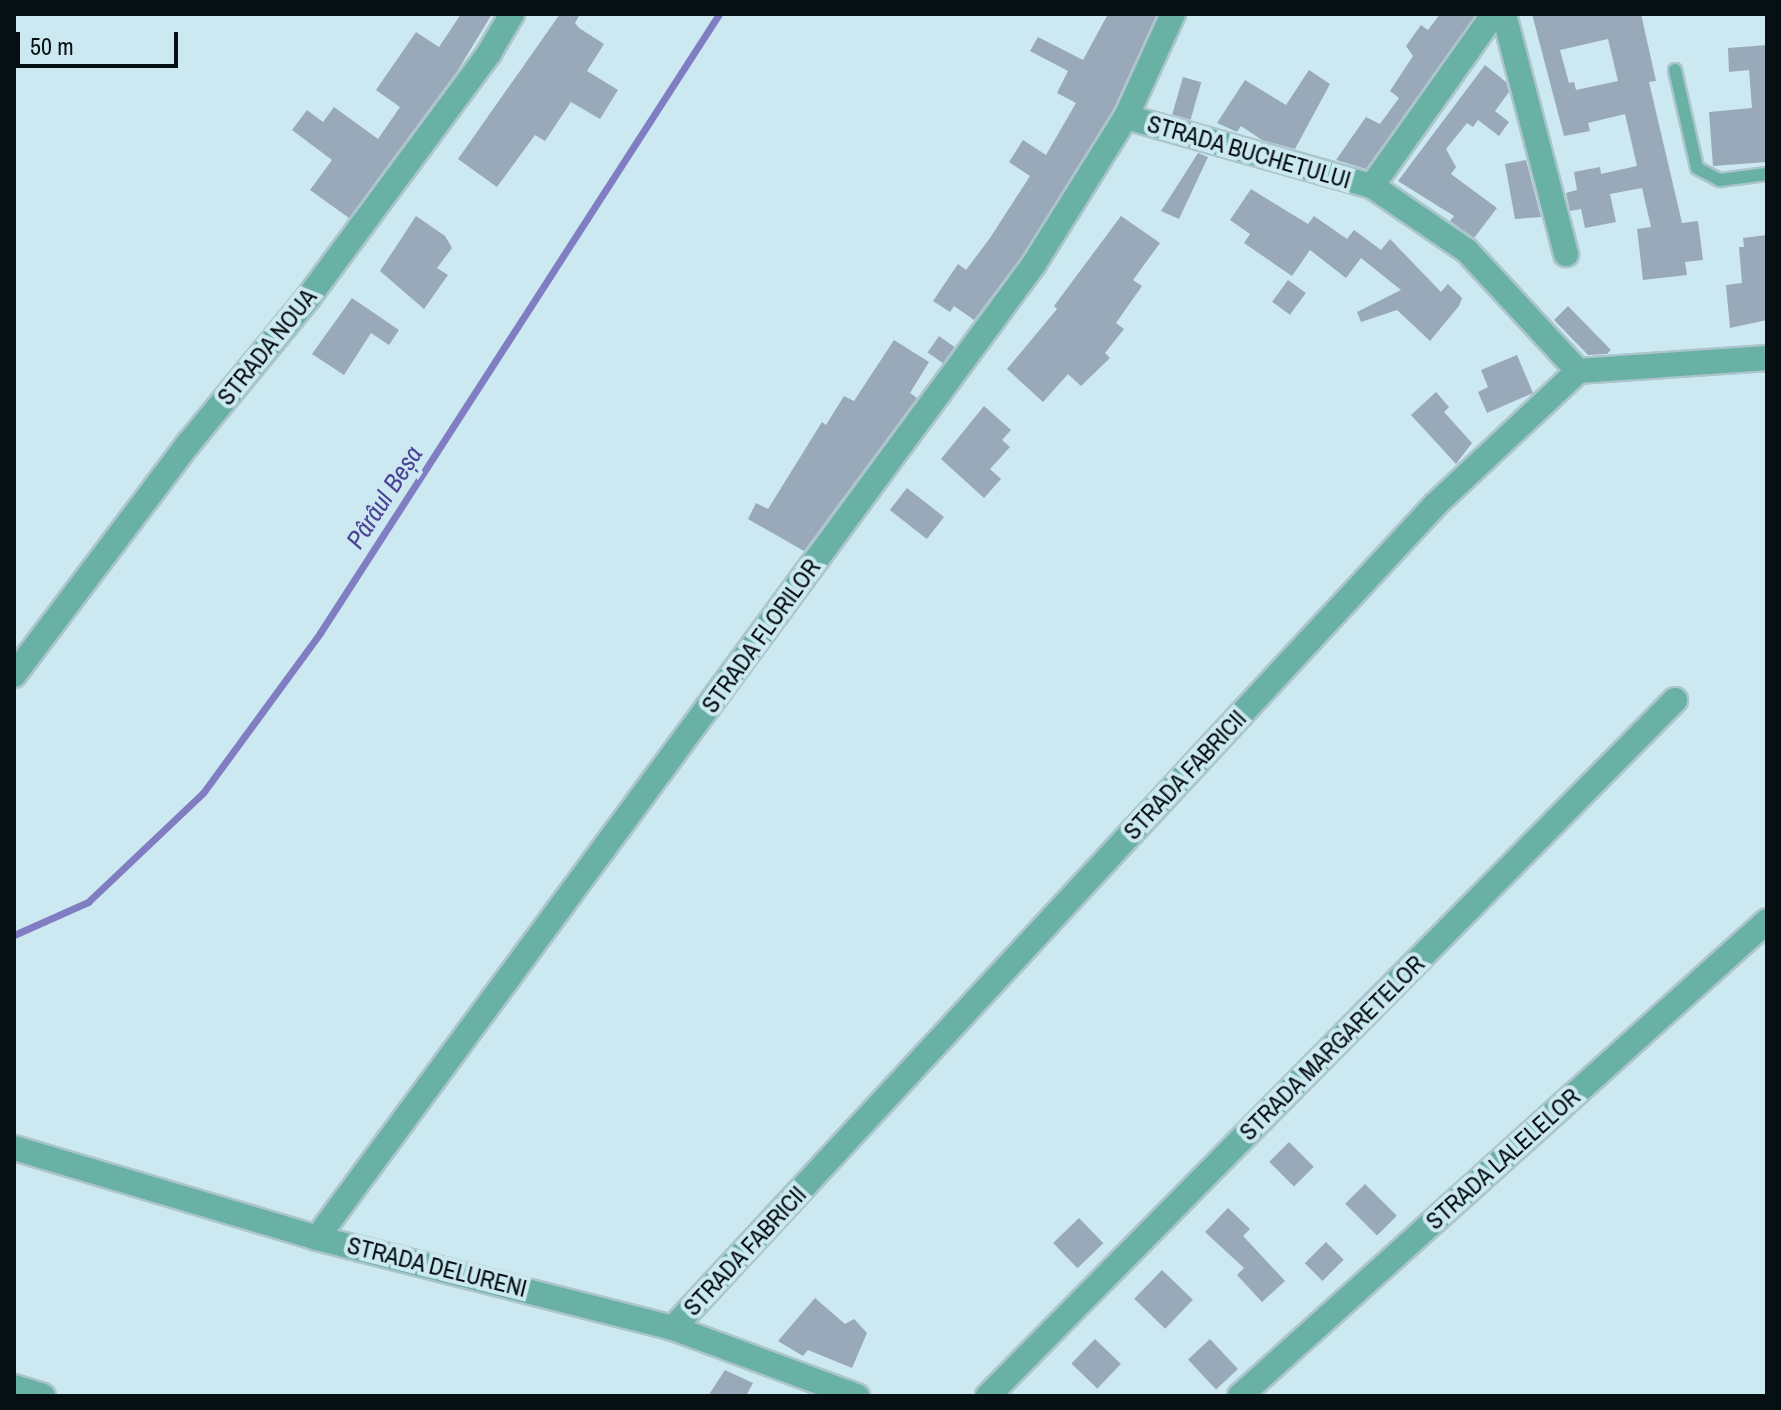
<!DOCTYPE html>
<html>
<head>
<meta charset="utf-8">
<style>
  body { margin:0 }
  #map { position:relative; width:1781px; height:1410px; overflow:hidden; background:#cce8f0; font-family:"Archivo Narrow",sans-serif }
  div>[style] { position:absolute }
  .stream>* { height:7px; margin:-3.5px; padding:0 3.5px; transform-origin:3.5px; border-radius:3.5px; background:#817dc2 }
  .building>* { inset:0; background:#99a9ba; transform-origin:0 0 }
  .roads { filter:drop-shadow(2px 0 #acc5cc) drop-shadow(-2px 0 #acc5cc) drop-shadow(0 2px #acc5cc) drop-shadow(0 -2px #acc5cc) }
  .lane>* { height:12px; margin:-6px; padding:0 6px; transform-origin:6px; border-radius:6px; background:#69b0a5 }
  .street>* { height:24px; margin:-12px; padding:0 12px; transform-origin:12px; border-radius:12px; background:#69b0a5 }
  span { translate:-50% -50%; white-space:nowrap; text-align:center; line-height:1.15; -webkit-text-stroke:8px #cce8f0; paint-order:stroke }
  .street-label { font-size:24px; color:#060f12 }
  .water-label { font-size:26px; color:#4d4397; font-style:italic }
  .frame { position:absolute; inset:0; border:16px solid #060f12; pointer-events:none }
  .scale { position:absolute; left:16px; top:32px; width:162px; height:36px; box-sizing:border-box; border:4px solid #060f12; border-top:0; padding-left:10px; font-size:24px; line-height:28px; white-space:nowrap; color:#060f12; -webkit-text-stroke:6px #cce8f0; paint-order:stroke }
</style>
</head>
<body>
<div id="map">
  <div class="stream">
    <div style="left:14px;top:935px;width:81px;rotate:-24deg"></div>
    <div style="left:88px;top:902px;width:158px;rotate:-43.5deg"></div>
    <div style="left:203px;top:793px;width:198px;rotate:-53.8deg"></div>
    <div style="left:320px;top:633px;width:736px;rotate:-57.19deg"></div>
  </div>
  <div class="building">
    <div style="clip-path:polygon(461px 14px,492px 14px,458px 70px,349px 218px,310px 190px,332px 160px,292px 130px,307px 110px,323px 122px,334px 107px,378px 139px,400px 107px,376px 90px,416px 32px,439px 47px)"></div>
    <div style="clip-path:polygon(560px 14px,580px 14px,575px 23px,579px 28px,604px 44px,587px 71px,618px 90px,600px 119px,571px 102px,545px 141px,535px 135px,497px 187px,458px 159px)"></div>
    <div style="clip-path:polygon(1108px 14px,1157px 14px,1113px 110px,1022px 256px,974px 320px,954px 306px,950px 312px,933px 301px,958px 264px,966px 270px,990px 238px,1030px 176px,1009px 162px,1023px 140px,1046px 155px,1076px 103px,1057px 93px,1068px 71px,1030px 51px,1038px 37px,1083px 60px)"></div>
    <div style="clip-path:polygon(1440px 14px,1476px 14px,1366px 169px,1336px 160px,1366px 117px,1380px 124px,1399px 98px,1390px 91px,1413px 56px,1406px 46px,1421px 25px,1428px 30px)"></div>
    <div style="clip-path:polygon(evenodd,1532px 14px,1641px 14px,1656px 81px,1649px 82px,1682px 223px,1698px 221px,1703px 260px,1685px 262px,1687px 275px,1643px 280px,1637px 229px,1651px 227px,1642px 188px,1610px 194px,1616px 222px,1585px 228px,1581px 209px,1570px 211px,1566px 193px,1577px 190px,1574px 172px,1600px 167px,1601px 174px,1637px 166px,1625px 114px,1588px 123px,1590px 131px,1564px 136px,1532px 14px,1608px 39px,1618px 81px,1576px 90px,1574px 82px,1569px 83px,1560px 50px,1608px 39px)"></div>
    <div style="clip-path:polygon(1767px 45px,1767px 162px,1713px 166px,1709px 112px,1752px 108px,1749px 70px,1729px 72px,1728px 48px)"></div>
    <div style="clip-path:polygon(1485px 65px,1506px 82px,1509px 92px,1495px 111px,1509px 122px,1499px 136px,1478px 120px,1473px 127px,1467px 123px,1446px 149px,1456px 167px,1451px 174px,1497px 208px,1474px 238px,1450px 221px,1454px 216px,1398px 181px)"></div>
    <div style="clip-path:polygon(1309px 70px,1330px 84px,1295px 149px,1262px 140px,1241px 126px,1237px 132px,1217px 123px,1245px 80px,1286px 105px)"></div>
    <div style="left:1183px;top:77px;width:19px;height:39px;rotate:16deg"></div>
    <div style="clip-path:polygon(1198px 153px,1208px 157px,1179px 219px,1161px 211px)"></div>
    <div style="clip-path:polygon(1526px 160px,1541px 217px,1515px 219px,1505px 164px)"></div>
    <div style="clip-path:polygon(1251px 189px,1308px 224px,1314px 216px,1347px 239px,1354px 230px,1381px 250px,1390px 239px,1441px 292px,1448px 284px,1462px 298px,1459px 306px,1430px 341px,1397px 310px,1361px 322px,1357px 312px,1401px 290px,1361px 258px,1346px 278px,1310px 250px,1292px 276px,1244px 243px,1250px 234px,1230px 220px)"></div>
    <div style="clip-path:polygon(416px 216px,445px 236px,452px 248px,437px 268px,448px 275px,424px 309px,380px 271px)"></div>
    <div style="clip-path:polygon(1121px 216px,1160px 243px,1133px 280px,1142px 286px,1116px 323px,1124px 329px,1105px 353px,1110px 358px,1081px 386px,1068px 374px,1043px 402px,1007px 369px,1057px 309px,1054px 306px)"></div>
    <div style="clip-path:polygon(1767px 235px,1767px 320px,1730px 328px,1726px 285px,1742px 283px,1739px 247px,1744px 247px,1743px 238px)"></div>
    <div style="left:1288px;top:280px;width:22px;height:27px;rotate:36deg"></div>
    <div style="clip-path:polygon(352px 298px,399px 330px,389px 345px,371px 333px,344px 375px,312px 354px)"></div>
    <div style="clip-path:polygon(1568px 306px,1611px 350px,1607px 354px,1588px 355px,1554px 320px)"></div>
    <div style="left:939px;top:336px;width:19px;height:20px;rotate:35deg"></div>
    <div style="clip-path:polygon(894px 340px,929px 362px,910px 393px,917px 398px,804px 551px,748px 519px,756px 503px,768px 509px,822px 422px,826px 425px,844px 396px,854px 401px)"></div>
    <div style="clip-path:polygon(1517px 355px,1533px 393px,1487px 413px,1478px 392px,1488px 387px,1481px 370px)"></div>
    <div style="clip-path:polygon(1436px 392px,1449px 407px,1444px 412px,1472px 443px,1456px 464px,1411px 415px)"></div>
    <div style="clip-path:polygon(984px 406px,1011px 430px,1002px 440px,1010px 447px,990px 469px,1001px 479px,984px 498px,941px 459px)"></div>
    <div style="left:907px;top:488px;width:47px;height:28px;rotate:38deg"></div>
    <div style="left:1289px;top:1142px;width:35px;height:28px;rotate:45deg"></div>
    <div style="left:1365px;top:1184px;width:45px;height:28px;rotate:45deg"></div>
    <div style="clip-path:polygon(1228px 1208px,1250px 1229px,1243px 1236px,1285px 1281px,1262px 1302px,1237px 1275px,1244px 1268px,1205px 1232px)"></div>
    <div style="left:1079px;top:1218px;width:35px;height:36px;rotate:46deg"></div>
    <div style="left:1326px;top:1242px;width:25px;height:30px;rotate:45deg"></div>
    <div style="left:1162px;top:1270px;width:43px;height:40px;rotate:44deg"></div>
    <div style="clip-path:polygon(815px 1298px,845px 1324px,854px 1319px,867px 1333px,852px 1368px,808px 1350px,803px 1356px,778px 1341px)"></div>
    <div style="left:1095px;top:1339px;width:36px;height:34px;rotate:44deg"></div>
    <div style="left:1210px;top:1339px;width:41px;height:30px;rotate:47deg"></div>
    <div style="clip-path:polygon(725px 1370px,753px 1383px,746px 1396px,708px 1396px)"></div>
  </div>
  <div class="roads">
    <div class="lane">
      <div style="left:1675px;top:70px;width:100px;rotate:77.3deg"></div>
      <div style="left:1697px;top:168px;width:26px;rotate:28deg"></div>
      <div style="left:1720px;top:180px;width:47px;rotate:-7.3deg"></div>
    </div>
    <div class="street">
      <div style="left:1504px;top:14px;width:248px;rotate:75.5deg"></div>
      <div style="left:1126px;top:117px;width:255px;rotate:15.7deg"></div>
      <div style="left:1372px;top:186px;width:115px;rotate:34.4deg"></div>
      <div style="left:1467px;top:251px;width:163px;rotate:47.2deg"></div>
      <div style="left:1372px;top:186px;width:211px;rotate:-54.7deg"></div>
      <div style="left:14px;top:675px;width:291px;rotate:-53deg"></div>
      <div style="left:189px;top:443px;width:188px;rotate:-50.6deg"></div>
      <div style="left:308px;top:298px;width:305px;rotate:-53.5deg"></div>
      <div style="left:489px;top:53px;width:45px;rotate:-59.5deg"></div>
      <div style="left:14px;top:1148px;width:316px;rotate:16.5deg"></div>
      <div style="left:317px;top:1238px;width:367px;rotate:14.2deg"></div>
      <div style="left:673px;top:1328px;width:196px;rotate:20.3deg"></div>
      <div style="left:317px;top:1238px;width:1209px;rotate:-53.64deg"></div>
      <div style="left:1034px;top:264px;width:173px;rotate:-58deg"></div>
      <div style="left:1126px;top:117px;width:113px;rotate:-65.5deg"></div>
      <div style="left:673px;top:1328px;width:1122px;rotate:-47.2deg"></div>
      <div style="left:1435px;top:505px;width:196px;rotate:-43.1deg"></div>
      <div style="left:1578px;top:371px;width:189px;rotate:-3.9deg"></div>
      <div style="left:14px;top:1387px;width:30px;rotate:17deg"></div>
      <div style="left:988px;top:1396px;width:978px;rotate:-45.37deg"></div>
      <div style="left:1240px;top:1396px;width:709px;rotate:-42.03deg"></div>
    </div>
  </div>
  <div class="street-label">
    <span style="left:1249px;top:152px;rotate:16deg">STRADA BUCHETULUI</span>
    <span style="left:267px;top:347px;rotate:-51deg">STRADA NOUA</span>
    <span style="left:761px;top:636px;rotate:-54deg">STRADA FLORILOR</span>
    <span style="left:1185px;top:775px;rotate:-47deg">STRADA FABRICII</span>
    <span style="left:1332px;top:1048px;rotate:-45deg">STRADA MARGARETELOR</span>
    <span style="left:1503px;top:1159px;rotate:-42deg">STRADA LALELELOR</span>
    <span style="left:745px;top:1251px;rotate:-47deg">STRADA FABRICII</span>
    <span style="left:437px;top:1267px;rotate:14deg">STRADA DELURENI</span>
  </div>
  <div class="water-label">
    <span style="left:384px;top:497px;rotate:-57deg">Pârâul Beșa</span>
  </div>
  <div class="frame"></div>
  <div class="scale">50 m</div>
</div>
</body>
</html>
